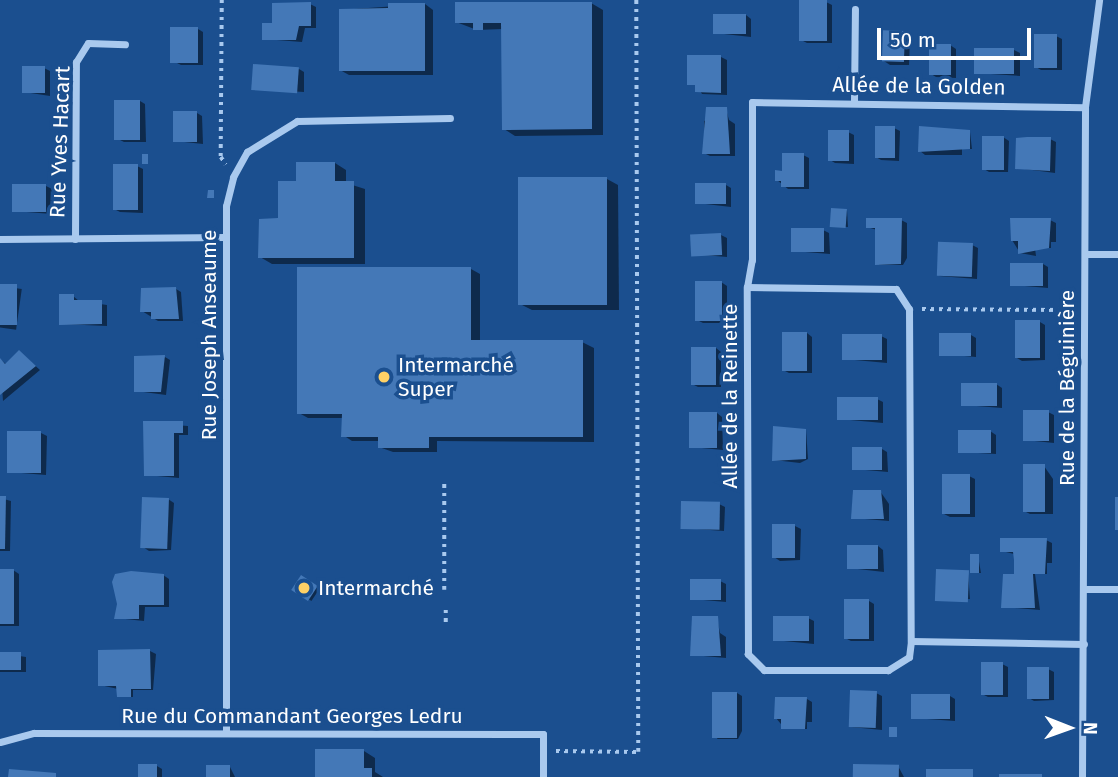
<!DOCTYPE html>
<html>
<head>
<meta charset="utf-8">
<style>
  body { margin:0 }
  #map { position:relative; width:1118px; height:777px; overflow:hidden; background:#1b4f8f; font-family:"Fira Sans",sans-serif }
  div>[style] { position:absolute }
  .shadow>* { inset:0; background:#0007; transform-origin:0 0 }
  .building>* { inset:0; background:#4478b7; transform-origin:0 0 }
  .path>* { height:3.5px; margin-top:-1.75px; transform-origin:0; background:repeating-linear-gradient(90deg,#a9c9ee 0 3.5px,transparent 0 8.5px) }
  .minor>* { height:7px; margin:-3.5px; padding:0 3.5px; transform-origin:3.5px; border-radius:3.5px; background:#a9c9ee }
  .dots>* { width:19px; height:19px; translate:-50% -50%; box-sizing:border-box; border:4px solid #1b4f8f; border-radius:50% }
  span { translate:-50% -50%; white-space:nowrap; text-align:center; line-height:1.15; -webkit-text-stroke:7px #1b4f8f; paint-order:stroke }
  .street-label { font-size:21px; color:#fff }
  .poi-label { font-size:21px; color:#fff }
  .left { translate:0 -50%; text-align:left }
  .north { position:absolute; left:1034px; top:693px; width:70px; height:70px; -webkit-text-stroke:5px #1b4f8f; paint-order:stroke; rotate:91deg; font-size:19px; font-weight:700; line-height:28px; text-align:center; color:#fff }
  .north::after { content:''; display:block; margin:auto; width:24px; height:32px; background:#fff; clip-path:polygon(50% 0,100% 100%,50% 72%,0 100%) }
  .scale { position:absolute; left:877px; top:28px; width:154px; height:32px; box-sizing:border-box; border:4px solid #fff; border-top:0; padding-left:9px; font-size:21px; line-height:24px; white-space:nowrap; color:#fff; -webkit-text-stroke:5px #1b4f8f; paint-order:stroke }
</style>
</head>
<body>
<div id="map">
  <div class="shadow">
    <div style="clip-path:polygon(826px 2px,832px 5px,832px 43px,807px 43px,801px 40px)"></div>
    <div style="clip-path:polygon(591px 3px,603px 10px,603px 135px,515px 136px,504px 129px,503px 29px,477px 30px,456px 22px)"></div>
    <div style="clip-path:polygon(310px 4px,316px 7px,316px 28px,305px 28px,302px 42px,264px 39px)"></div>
    <div style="clip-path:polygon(425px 4px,433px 10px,433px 75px,349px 75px,340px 70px,340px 10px)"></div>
    <div style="clip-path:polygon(746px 15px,751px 19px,751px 37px,715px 33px)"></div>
    <div style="clip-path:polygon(198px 29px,203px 32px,203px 65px,181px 65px,175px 62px)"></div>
    <div style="clip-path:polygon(904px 33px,910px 36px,909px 65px,890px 65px,884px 61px)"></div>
    <div style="clip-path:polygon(1056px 36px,1062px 39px,1062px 70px,1041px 70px,1036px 67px)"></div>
    <div style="clip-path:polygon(950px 45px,956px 49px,956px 78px,936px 77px,931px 74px)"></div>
    <div style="clip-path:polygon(1014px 50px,1020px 53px,1020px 76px,975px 73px)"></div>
    <div style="clip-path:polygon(721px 57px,727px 60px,727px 95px,702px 94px,697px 85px,689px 84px)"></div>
    <div style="clip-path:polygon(44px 68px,50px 71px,50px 96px,24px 92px)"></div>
    <div style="clip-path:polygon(299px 69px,304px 72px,304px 92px,255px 89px)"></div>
    <div style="clip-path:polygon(140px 101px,145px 104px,146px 142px,124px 142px,118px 139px)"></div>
    <div style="clip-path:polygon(726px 109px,729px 120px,735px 124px,735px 156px,710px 156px,704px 153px,704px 121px)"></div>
    <div style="clip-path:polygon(197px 113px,202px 116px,203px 144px,175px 141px)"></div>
    <div style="clip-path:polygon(894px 128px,900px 131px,899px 161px,881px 160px,876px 157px)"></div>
    <div style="clip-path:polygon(920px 128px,970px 132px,972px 149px,962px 149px,962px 155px,925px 155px,920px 151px)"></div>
    <div style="clip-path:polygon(848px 132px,854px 135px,854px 164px,835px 163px,830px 160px)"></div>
    <div style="clip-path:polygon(1003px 137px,1009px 141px,1008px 172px,989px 172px,984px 169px)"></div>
    <div style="clip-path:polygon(1050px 139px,1056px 142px,1055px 173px,1017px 168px)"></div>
    <div style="clip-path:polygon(803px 155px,809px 158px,809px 189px,788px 189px,777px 180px)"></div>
    <div style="clip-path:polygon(335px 163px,346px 170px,346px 183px,365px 189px,365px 264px,272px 264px,260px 257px,298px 182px)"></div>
    <div style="clip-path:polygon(137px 166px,143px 169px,143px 213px,120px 212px,114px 209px)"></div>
    <div style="clip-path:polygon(607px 179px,618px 185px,619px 310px,532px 310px,520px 304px)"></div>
    <div style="clip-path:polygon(726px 185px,731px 188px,731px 207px,697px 203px)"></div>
    <div style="clip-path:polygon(46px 186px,52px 189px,52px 214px,14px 211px)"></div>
    <div style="clip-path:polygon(847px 210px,848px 227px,833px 226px)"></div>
    <div style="clip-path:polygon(901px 220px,907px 223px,907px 258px,903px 265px,879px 265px,877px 230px,867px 227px)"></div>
    <div style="clip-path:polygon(1050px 220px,1056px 223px,1056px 242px,1051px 242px,1051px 248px,1035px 248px,1036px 256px,1020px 253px,1012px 240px)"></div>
    <div style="clip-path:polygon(823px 230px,829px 233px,830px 254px,793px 251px)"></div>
    <div style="clip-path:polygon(721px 235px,727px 238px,727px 257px,692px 254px)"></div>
    <div style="clip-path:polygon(972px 245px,978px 248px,977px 279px,939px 276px)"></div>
    <div style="clip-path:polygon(1043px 264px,1048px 267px,1048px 288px,1012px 285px)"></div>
    <div style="clip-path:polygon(471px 269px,480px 274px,480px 342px,582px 342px,594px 348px,594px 442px,437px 441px,437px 452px,393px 452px,379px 447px,379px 441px,352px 441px,343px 435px,343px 418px,308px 418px,299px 413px)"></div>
    <div style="clip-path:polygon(721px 282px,727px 286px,727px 323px,703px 323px,697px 320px)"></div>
    <div style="left:0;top:286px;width:22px;height:41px;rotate:8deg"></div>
    <div style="clip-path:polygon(176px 289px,181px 292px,183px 321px,158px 321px,142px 311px)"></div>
    <div style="clip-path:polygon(73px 296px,79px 301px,107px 305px,107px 326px,61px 324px)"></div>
    <div style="clip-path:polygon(1040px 322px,1045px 325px,1045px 360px,1022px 361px,1017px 358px)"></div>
    <div style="clip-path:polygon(807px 333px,812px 337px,812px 373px,789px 373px,783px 370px)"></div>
    <div style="clip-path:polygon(971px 335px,976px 338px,976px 357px,941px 354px)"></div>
    <div style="clip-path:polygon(881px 336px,887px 339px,887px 363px,844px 359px)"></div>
    <div style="clip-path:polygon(716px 348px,721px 352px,721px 387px,698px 387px,692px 384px)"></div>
    <div style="clip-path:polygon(20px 352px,40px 370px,3px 401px,0 359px,7px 365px)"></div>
    <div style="clip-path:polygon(165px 357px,170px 360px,166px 395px,136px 391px)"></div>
    <div style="clip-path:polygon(996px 384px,1002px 388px,1002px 408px,964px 405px)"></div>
    <div style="clip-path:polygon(877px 399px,883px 402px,883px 423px,839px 419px)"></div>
    <div style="clip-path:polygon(1048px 412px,1054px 415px,1054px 443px,1025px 440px)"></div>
    <div style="clip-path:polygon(717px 413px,722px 417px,723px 450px,691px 447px)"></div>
    <div style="clip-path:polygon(145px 423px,188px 426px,188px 435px,179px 435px,179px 478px,146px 475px)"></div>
    <div style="clip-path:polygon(806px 430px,808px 459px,800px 463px,774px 460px)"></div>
    <div style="clip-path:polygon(990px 431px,996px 435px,996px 454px,960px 452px)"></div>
    <div style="clip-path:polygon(41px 433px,47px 436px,46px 475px,9px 472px)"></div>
    <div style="clip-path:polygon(882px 449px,887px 452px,888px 472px,854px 469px)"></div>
    <div style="clip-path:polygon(1044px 466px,1053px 479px,1053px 514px,1030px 514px,1024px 511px)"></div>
    <div style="clip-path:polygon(969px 476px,975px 479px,975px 517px,950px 517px,944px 514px)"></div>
    <div style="clip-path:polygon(880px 491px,889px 504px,889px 521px,853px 518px)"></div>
    <div style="clip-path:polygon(0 498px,11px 501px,10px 551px,0 551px)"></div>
    <div style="clip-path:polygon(168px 499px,174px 503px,171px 550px,149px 551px,143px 547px)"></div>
    <div style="clip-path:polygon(719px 504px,725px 507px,724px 531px,683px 528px)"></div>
    <div style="clip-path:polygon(795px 526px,801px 529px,800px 560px,780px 561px,774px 557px)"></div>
    <div style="clip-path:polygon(1046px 540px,1052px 543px,1052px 563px,1047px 563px,1047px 574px,1035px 574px,1040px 610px,1003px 607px,1015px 576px,1014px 554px,1002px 551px)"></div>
    <div style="clip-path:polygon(878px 546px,883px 550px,884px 572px,849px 568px)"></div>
    <div style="clip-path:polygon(978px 556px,981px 573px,974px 573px)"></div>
    <div style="clip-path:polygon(13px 570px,19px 574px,19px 626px,0 626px,0 571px)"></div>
    <div style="clip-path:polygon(968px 571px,970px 599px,938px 600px)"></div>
    <div style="clip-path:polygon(163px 575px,169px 579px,169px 607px,145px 607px,144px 621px,116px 618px)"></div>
    <div style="left:301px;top:577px;width:22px;height:14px;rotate:34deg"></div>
    <div style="clip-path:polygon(720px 581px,726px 584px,726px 602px,692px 599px)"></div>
    <div style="clip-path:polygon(869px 601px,874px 604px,874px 641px,851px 641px,845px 638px)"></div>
    <div style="clip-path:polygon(717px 618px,720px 633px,726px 637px,726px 658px,692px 655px)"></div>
    <div style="clip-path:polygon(808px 618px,814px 621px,814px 644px,774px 640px)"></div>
    <div style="clip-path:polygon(150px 651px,156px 654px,153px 690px,133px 690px,133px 697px,121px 697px,118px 689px,100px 685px)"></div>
    <div style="clip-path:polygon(0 653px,26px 657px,26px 672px,0 672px)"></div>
    <div style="clip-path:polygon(1002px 664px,1008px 667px,1008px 697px,988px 697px,982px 694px)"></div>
    <div style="clip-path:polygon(1048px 669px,1054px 672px,1054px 700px,1034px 701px,1029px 698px)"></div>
    <div style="clip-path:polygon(737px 693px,742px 696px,742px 731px,738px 739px,717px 739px)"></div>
    <div style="clip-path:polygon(876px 693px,882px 696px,882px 730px,851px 727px)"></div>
    <div style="clip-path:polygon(950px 696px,955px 699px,955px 721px,913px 718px)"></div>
    <div style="clip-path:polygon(807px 699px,812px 702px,812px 722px,807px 722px,807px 729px,785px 729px,776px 718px)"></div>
    <div style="clip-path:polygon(364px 751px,375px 758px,375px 772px,383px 777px,317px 777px)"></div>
    <div style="clip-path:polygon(157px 766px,162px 769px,162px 777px,140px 777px)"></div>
    <div style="clip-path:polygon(898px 766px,904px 777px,854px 777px)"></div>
    <div style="clip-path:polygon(230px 767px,235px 777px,208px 777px)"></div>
  </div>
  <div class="building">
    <div style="left:799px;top:0;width:28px;height:41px"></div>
    <div style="clip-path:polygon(311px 2px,311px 26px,299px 26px,296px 40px,262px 40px,262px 23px,272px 23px,272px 3px)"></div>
    <div style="clip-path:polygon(455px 2px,592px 2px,592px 129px,502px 130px,501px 23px,483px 23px,483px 30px,473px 30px,473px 23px,455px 23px)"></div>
    <div style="clip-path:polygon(388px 3px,425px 3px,425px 71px,339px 71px,339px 9px,388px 8px)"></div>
    <div style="left:713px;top:14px;width:33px;height:20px"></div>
    <div style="left:170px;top:27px;width:28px;height:36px"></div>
    <div style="left:905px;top:31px;width:31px;height:22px;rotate:92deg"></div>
    <div style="left:1034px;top:34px;width:23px;height:34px"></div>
    <div style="left:929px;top:44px;width:22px;height:31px"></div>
    <div style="left:974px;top:48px;width:40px;height:26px"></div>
    <div style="clip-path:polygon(687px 55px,721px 55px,721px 93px,695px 92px,695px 85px,687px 85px)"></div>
    <div style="left:253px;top:64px;width:46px;height:26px;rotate:4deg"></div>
    <div style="left:22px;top:66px;width:23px;height:27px"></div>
    <div style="left:114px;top:100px;width:26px;height:40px"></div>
    <div style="clip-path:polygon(706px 107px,727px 107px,730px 154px,702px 154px)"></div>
    <div style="left:173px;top:111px;width:24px;height:31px"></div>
    <div style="left:875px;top:126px;width:20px;height:32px"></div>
    <div style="clip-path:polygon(919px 126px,970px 130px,970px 149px,918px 152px)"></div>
    <div style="left:828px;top:130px;width:21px;height:31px"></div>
    <div style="left:982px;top:136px;width:22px;height:34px"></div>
    <div style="clip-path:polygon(1027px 137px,1051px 137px,1050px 171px,1015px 169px,1016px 138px)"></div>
    <div style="clip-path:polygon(782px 153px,804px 153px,804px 187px,781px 187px,781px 181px,775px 181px,775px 170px,782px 171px)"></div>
    <div style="left:142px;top:154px;width:6px;height:10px"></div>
    <div style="clip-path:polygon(296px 162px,335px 162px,335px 181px,354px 181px,354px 258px,258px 258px,259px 219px,278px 218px,278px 181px,296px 181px)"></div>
    <div style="left:113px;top:164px;width:25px;height:46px"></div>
    <div style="left:518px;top:177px;width:89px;height:128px"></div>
    <div style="left:695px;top:183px;width:31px;height:21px"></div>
    <div style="left:12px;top:184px;width:34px;height:28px"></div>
    <div style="clip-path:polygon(208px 190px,214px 190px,214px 198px,207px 198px)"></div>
    <div style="left:831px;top:208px;width:16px;height:19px;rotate:4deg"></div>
    <div style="clip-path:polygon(866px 218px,902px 218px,901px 264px,875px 265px,875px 228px,866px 228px)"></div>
    <div style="clip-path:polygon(1010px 218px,1051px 218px,1049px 248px,1018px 254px,1018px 241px,1011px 241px)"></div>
    <div style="left:791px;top:228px;width:33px;height:24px"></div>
    <div style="left:721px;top:233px;width:22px;height:31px;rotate:87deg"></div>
    <div style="left:973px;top:243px;width:34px;height:35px;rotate:92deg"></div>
    <div style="left:1010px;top:263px;width:33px;height:23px"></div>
    <div style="clip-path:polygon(297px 267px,471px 267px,471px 340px,583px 340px,583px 437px,429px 437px,429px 448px,378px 448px,378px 437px,341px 437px,342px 414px,297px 414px)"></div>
    <div style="left:695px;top:281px;width:27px;height:40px"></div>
    <div style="left:0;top:284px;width:17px;height:41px"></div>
    <div style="clip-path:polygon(176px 287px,179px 319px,151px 319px,151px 312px,140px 312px,141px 288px)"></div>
    <div style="clip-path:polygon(59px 294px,74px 294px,74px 300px,102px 300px,102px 324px,59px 325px)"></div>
    <div style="left:1040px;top:320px;width:38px;height:25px;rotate:90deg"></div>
    <div style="left:782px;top:332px;width:25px;height:39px"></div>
    <div style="left:939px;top:333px;width:32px;height:23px"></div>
    <div style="left:842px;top:334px;width:40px;height:26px"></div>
    <div style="left:691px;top:347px;width:25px;height:38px"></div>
    <div style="clip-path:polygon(19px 350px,36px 366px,0 395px,0 358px,5px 364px)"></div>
    <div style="clip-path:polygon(165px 355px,161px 392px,134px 392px,134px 356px)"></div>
    <div style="left:961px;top:383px;width:36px;height:23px"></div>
    <div style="left:837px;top:397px;width:41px;height:23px"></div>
    <div style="left:1023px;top:410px;width:26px;height:31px"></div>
    <div style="left:689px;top:412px;width:28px;height:36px"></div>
    <div style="clip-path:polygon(143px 421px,183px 421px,183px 433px,174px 433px,174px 476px,144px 476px)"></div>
    <div style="clip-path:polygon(773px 426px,806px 429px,806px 459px,772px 461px)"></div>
    <div style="left:958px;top:430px;width:33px;height:23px"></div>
    <div style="left:7px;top:431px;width:34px;height:42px"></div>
    <div style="left:852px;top:447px;width:30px;height:23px"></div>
    <div style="left:1023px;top:464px;width:22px;height:48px"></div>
    <div style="left:970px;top:474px;width:40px;height:28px;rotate:90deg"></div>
    <div style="clip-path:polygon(853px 490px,881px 490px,884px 519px,851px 519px)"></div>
    <div style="clip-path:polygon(0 496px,6px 496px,5px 549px,0 549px)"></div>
    <div style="left:142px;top:497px;width:27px;height:51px;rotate:2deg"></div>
    <div style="left:1115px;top:497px;width:3px;height:33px"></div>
    <div style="left:681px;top:501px;width:39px;height:28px;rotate:1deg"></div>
    <div style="left:772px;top:524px;width:23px;height:34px"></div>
    <div style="clip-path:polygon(1000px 538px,1047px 538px,1045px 574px,1033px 574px,1035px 608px,1001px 608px,1003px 574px,1014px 574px,1014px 560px,1013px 552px,1000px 552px)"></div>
    <div style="left:847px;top:545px;width:31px;height:24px"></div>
    <div style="left:970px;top:554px;width:9px;height:19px"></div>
    <div style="left:0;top:569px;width:14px;height:55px"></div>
    <div style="left:936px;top:569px;width:33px;height:32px;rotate:2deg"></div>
    <div style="clip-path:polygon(131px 571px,164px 574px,164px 605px,139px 605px,139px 619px,114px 619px,117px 604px,112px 582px,115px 574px)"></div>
    <div style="left:301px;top:575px;width:20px;height:18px;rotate:33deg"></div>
    <div style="left:690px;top:579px;width:31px;height:21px"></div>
    <div style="left:844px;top:599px;width:25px;height:40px"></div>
    <div style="clip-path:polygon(692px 616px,718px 616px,721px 656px,690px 656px)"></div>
    <div style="left:773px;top:616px;width:36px;height:25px"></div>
    <div style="clip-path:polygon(150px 649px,151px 689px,131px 689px,131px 697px,117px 697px,116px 686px,98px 686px,98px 650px)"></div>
    <div style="left:0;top:652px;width:21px;height:18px"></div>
    <div style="left:981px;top:662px;width:22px;height:33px"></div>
    <div style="left:1027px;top:667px;width:22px;height:32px"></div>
    <div style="left:877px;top:691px;width:37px;height:27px;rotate:92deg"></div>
    <div style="left:712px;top:692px;width:25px;height:46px"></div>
    <div style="left:911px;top:694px;width:39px;height:25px"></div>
    <div style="clip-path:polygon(775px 697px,807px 697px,805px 729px,781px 729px,781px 719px,774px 719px)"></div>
    <div style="left:889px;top:727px;width:8px;height:10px"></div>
    <div style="clip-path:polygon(315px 749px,364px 749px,364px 768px,372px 768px,372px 777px,315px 777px)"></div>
    <div style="left:138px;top:764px;width:19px;height:13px"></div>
    <div style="left:853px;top:764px;width:46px;height:13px;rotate:1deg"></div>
    <div style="left:206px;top:765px;width:24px;height:12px"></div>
    <div style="clip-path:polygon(9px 769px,56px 773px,56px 777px,8px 777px)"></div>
    <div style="left:973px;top:769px;width:8px;height:47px;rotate:90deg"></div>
    <div style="left:999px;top:774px;width:43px;height:3px"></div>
  </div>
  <div class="path">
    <div style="left:222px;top:0;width:157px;rotate:90.4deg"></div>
    <div style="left:221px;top:157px;width:9px;rotate:58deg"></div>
    <div style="left:922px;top:309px;width:150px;rotate:0.4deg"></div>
    <div style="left:444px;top:590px;width:106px;rotate:-90deg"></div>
    <div style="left:446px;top:610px;width:15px;rotate:90deg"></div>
    <div style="left:556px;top:751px;width:82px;rotate:0.7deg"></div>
    <div style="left:638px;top:752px;width:752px;rotate:-90.15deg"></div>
  </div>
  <div class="minor">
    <div style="left:854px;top:101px;width:92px;rotate:-89.4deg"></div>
    <div style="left:0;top:239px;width:226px;rotate:-0.5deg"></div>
    <div style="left:75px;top:239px;width:177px;rotate:-89.7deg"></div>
    <div style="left:76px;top:62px;width:22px;rotate:-58deg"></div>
    <div style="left:88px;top:43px;width:37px;rotate:2deg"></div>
    <div style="left:1085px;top:254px;width:33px"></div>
    <div style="left:747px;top:287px;width:149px;rotate:0.8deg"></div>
    <div style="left:896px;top:289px;width:24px;rotate:57deg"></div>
    <div style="left:909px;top:309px;width:332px;rotate:89.7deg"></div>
    <div style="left:911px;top:641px;width:16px;rotate:97deg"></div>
    <div style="left:909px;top:657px;width:25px;rotate:148deg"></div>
    <div style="left:888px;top:670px;width:124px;rotate:180deg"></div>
    <div style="left:764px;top:670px;width:23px;rotate:-135deg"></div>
    <div style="left:748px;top:654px;width:367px;rotate:-90.2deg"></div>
    <div style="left:747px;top:287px;width:27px;rotate:-80deg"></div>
    <div style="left:752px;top:260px;width:158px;rotate:-90deg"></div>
    <div style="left:752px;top:102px;width:333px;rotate:0.9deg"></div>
    <div style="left:1084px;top:589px;width:34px"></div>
    <div style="left:911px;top:641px;width:173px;rotate:1deg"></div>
    <div style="left:226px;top:733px;width:527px;rotate:-90deg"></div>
    <div style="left:226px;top:206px;width:30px;rotate:-76deg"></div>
    <div style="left:233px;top:177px;width:29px;rotate:-61deg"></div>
    <div style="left:247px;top:152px;width:59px;rotate:-31.8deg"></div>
    <div style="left:297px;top:121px;width:153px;rotate:-1.1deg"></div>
    <div style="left:0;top:742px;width:35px;rotate:-15deg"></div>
    <div style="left:34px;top:733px;width:509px;rotate:0.11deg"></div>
    <div style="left:543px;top:734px;width:43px;rotate:90deg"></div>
    <div style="left:1082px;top:777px;width:670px;rotate:-89.74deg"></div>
    <div style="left:1085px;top:107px;width:108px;rotate:-82.5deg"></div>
  </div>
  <div class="dots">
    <div style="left:384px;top:377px;background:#ffd166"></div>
    <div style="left:304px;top:588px;background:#ffd166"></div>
  </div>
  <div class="street-label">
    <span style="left:919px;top:86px;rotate:1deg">Allée de la Golden</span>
    <span style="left:60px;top:142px;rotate:-88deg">Rue Yves Hacart</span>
    <span style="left:209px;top:335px;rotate:-90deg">Rue Joseph Anseaume</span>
    <span style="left:1067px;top:388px;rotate:-90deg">Rue de la Béguinière</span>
    <span style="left:730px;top:396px;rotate:-90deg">Allée de la Reinette</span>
    <span style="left:292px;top:716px">Rue du Commandant Georges Ledru</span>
  </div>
  <div class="poi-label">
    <span class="left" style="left:398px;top:377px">Intermarché<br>Super</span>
    <span class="left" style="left:318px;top:588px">Intermarché</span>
  </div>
  <div class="north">N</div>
  <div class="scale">50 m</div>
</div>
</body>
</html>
